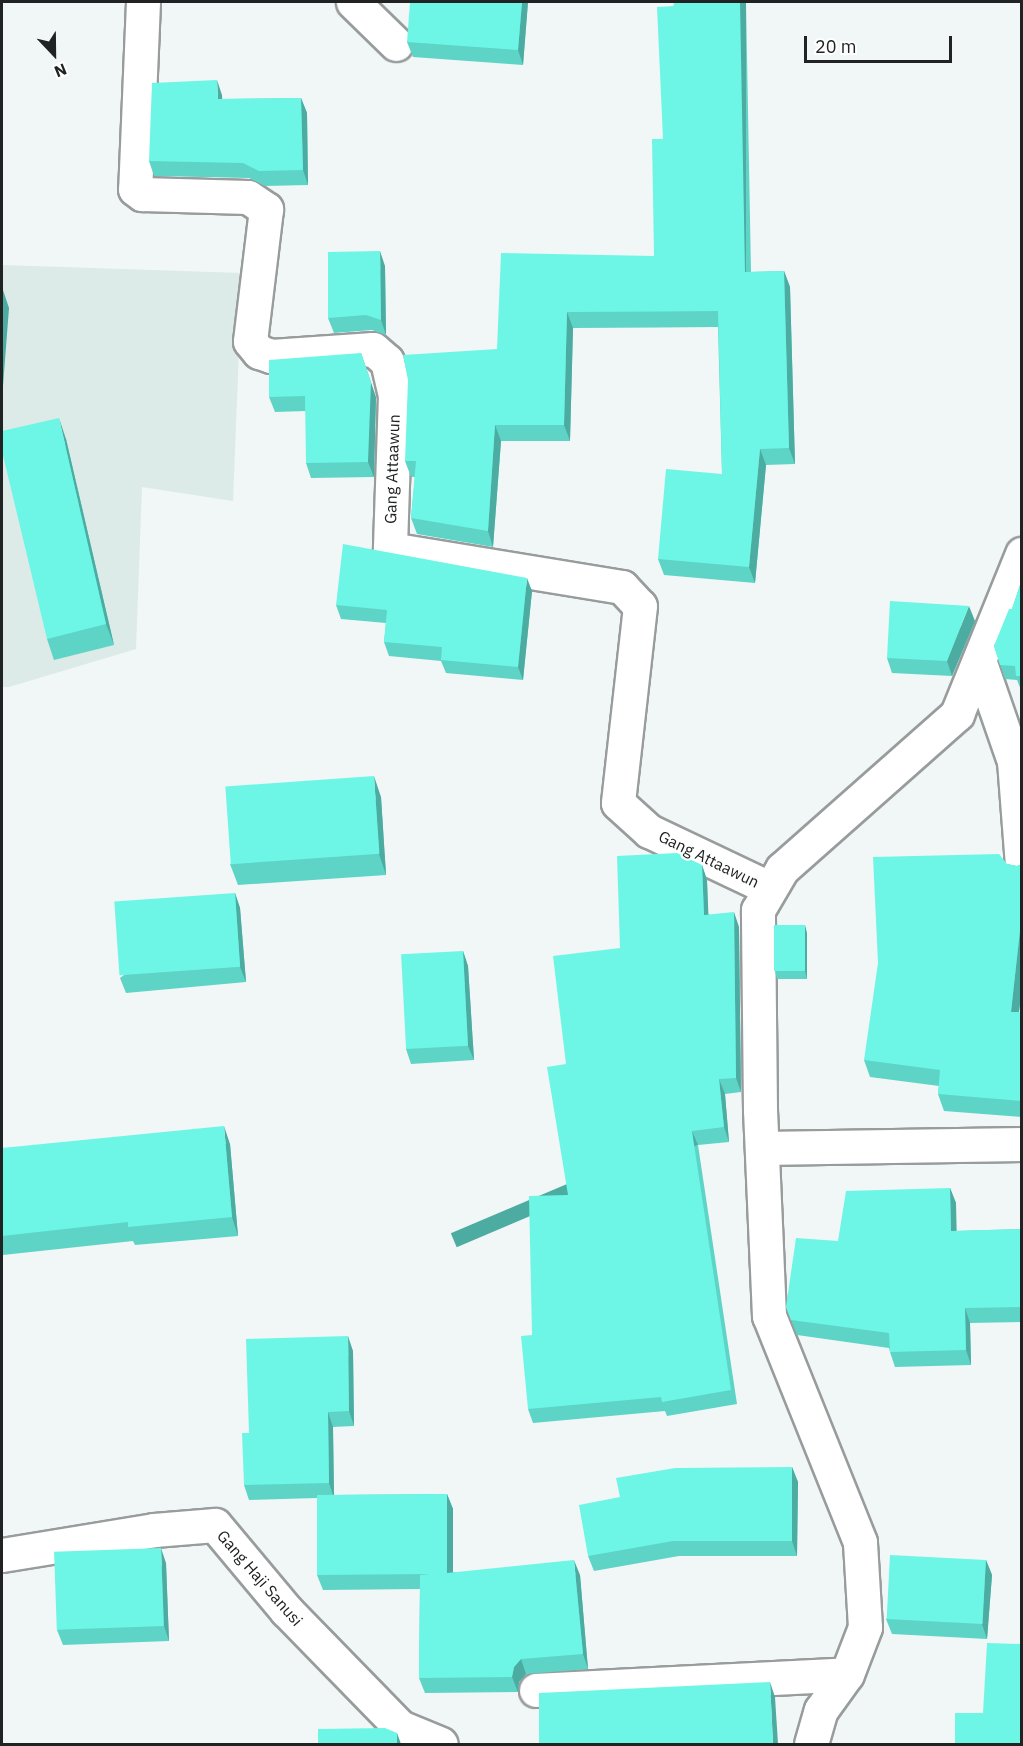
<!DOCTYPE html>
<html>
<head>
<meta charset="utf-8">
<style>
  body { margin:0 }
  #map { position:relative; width:1023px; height:1746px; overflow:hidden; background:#f1f7f6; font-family:"IBM Plex Sans",sans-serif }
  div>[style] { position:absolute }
  .built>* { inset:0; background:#dceae8 }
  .roads { filter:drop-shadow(2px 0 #989c9c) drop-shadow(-2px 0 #989c9c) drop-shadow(0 2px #989c9c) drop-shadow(0 -2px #989c9c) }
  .street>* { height:33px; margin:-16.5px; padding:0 16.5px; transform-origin:16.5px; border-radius:16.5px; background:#fff }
  .wall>* { inset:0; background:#5ed4c6 }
  .shaded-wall>* { inset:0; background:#4caca1; transform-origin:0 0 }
  .building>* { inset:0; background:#6df6e6; transform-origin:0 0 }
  span { translate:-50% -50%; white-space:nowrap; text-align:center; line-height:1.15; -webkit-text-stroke:4.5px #fff; paint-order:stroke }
  .street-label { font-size:16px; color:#212323 }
  .frame { position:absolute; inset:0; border:3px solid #212323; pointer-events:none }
  .north { position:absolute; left:24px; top:24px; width:60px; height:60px; -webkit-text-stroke:4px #fff; paint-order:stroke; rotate:158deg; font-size:16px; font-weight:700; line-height:24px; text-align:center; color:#212323 }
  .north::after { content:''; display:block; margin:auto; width:21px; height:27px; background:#212323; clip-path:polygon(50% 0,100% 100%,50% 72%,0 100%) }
  .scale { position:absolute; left:804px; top:36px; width:148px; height:27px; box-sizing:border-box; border:3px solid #212323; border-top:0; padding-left:8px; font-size:18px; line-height:21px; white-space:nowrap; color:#212323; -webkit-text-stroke:4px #fff; paint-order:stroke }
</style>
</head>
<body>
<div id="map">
  <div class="built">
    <div style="clip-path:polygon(2px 265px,242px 273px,233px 501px,142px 487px,136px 649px,9px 687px,2px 687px)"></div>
  </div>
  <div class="roads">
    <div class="street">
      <div style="left:143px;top:2px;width:187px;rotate:92.4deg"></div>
      <div style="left:135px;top:189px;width:9px;rotate:36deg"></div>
      <div style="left:142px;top:194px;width:106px;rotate:1.6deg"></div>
      <div style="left:248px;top:197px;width:22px;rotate:34deg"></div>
      <div style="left:266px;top:209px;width:133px;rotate:96.9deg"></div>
      <div style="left:250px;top:341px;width:14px;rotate:51deg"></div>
      <div style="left:259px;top:352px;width:13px;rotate:18deg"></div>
      <div style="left:271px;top:356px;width:102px;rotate:-3.9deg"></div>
      <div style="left:373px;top:349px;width:18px;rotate:41deg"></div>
      <div style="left:387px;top:361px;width:35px;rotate:77deg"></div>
      <div style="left:395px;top:395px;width:154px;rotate:91.9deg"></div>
      <div style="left:390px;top:549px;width:235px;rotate:9.3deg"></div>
      <div style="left:622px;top:587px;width:26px;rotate:47deg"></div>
      <div style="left:640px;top:606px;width:198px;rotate:96.4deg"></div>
      <div style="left:618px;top:803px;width:42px;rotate:42.1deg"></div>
      <div style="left:649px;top:831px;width:133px;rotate:25.4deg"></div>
      <div style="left:353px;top:2px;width:60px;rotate:44.3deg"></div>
      <div style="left:980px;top:663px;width:104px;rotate:70.9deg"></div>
      <div style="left:1014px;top:761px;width:103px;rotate:85.6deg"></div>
      <div style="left:762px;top:1148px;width:260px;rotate:-0.9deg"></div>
      <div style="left:2px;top:1555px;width:154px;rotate:-9.3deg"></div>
      <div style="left:154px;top:1530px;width:61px;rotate:-4.7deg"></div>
      <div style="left:215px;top:1525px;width:111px;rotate:50.1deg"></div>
      <div style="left:286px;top:1610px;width:163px;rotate:45.7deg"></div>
      <div style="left:400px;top:1727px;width:44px;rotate:22.5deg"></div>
      <div style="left:536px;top:1690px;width:311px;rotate:-2.9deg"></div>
      <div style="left:811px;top:1744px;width:35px;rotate:-74deg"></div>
      <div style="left:821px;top:1710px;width:44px;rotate:-54.2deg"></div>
      <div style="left:847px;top:1674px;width:50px;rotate:-69deg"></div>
      <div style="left:865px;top:1627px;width:85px;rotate:-93.4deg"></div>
      <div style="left:860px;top:1542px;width:244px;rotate:-111.9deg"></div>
      <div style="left:769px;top:1316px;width:206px;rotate:-92.5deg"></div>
      <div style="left:760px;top:1110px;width:200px;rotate:-90.6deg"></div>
      <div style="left:758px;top:910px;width:48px;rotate:-59.7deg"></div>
      <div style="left:782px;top:869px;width:234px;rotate:-41.5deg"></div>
      <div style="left:957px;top:714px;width:173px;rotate:-67.9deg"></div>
    </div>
  </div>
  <div class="wall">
    <div style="clip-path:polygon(528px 2px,523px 65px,413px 57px,407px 42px)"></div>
    <div style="clip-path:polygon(674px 2px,746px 2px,751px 272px,784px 271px,790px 287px,795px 464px,766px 465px,755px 583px,664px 575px,658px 559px,722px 474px,718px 327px,573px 328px,570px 441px,501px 441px,493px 547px,417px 534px,411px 518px,415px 477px,411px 477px,405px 461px,497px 349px,654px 256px)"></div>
    <div style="clip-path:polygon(222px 95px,222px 99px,301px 98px,307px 113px,308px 185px,265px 186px,249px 178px,154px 176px,149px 161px)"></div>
    <div style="clip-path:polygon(385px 266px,386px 335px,372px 330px,334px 333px,328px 318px)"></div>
    <div style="clip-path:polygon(269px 360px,376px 397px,374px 477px,311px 478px,306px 463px,306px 411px,275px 412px,269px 397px)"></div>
    <div style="clip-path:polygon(66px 439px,114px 645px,54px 660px,47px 639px)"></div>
    <div style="clip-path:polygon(1022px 579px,1022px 690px,1021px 690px,1017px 680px,1005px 679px,994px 646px,1012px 609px)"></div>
    <div style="clip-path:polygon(532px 591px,523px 680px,446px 673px,441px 661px,389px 656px,384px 642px,386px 623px,341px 619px,336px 605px)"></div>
    <div style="clip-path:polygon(975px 621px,952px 676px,892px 673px,887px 658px)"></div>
    <div style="clip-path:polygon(381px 797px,386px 875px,238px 885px,230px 864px)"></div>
    <div style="clip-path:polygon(1007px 864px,1017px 866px,1022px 864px,1022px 987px,1019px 1012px,1022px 1012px,1022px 1117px,944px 1111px,938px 1094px,939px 1086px,870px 1077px,864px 1060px)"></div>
    <div style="clip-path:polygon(702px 865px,707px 880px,708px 914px,739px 927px,741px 1092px,725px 1094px,729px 1142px,698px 1145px,737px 1404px,667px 1416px,665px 1411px,533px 1423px,528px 1409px,532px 1335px,568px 1195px,620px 948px)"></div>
    <div style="clip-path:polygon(235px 893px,240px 908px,246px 982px,126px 993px,120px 978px)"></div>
    <div style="clip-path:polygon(807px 933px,807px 979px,777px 979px,775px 971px)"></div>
    <div style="clip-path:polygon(463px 951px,468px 966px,474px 1060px,411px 1064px,406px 1049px)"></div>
    <div style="clip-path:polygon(230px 1144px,238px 1236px,135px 1245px,133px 1241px,3px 1255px,2px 1251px,2px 1148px)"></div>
    <div style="clip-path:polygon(950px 1188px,956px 1203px,956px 1231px,1022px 1229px,1022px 1322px,970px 1323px,971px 1365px,895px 1367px,890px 1352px,889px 1348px,797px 1335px,786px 1307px,838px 1241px)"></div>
    <div style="clip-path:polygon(353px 1351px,354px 1426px,333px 1427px,334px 1495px,447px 1494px,453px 1509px,453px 1572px,580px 1575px,588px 1669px,526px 1674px,519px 1682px,518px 1692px,425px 1693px,419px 1678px,420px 1589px,323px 1590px,317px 1575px,317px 1498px,249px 1500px,244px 1485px)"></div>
    <div style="clip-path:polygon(792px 1467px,798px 1482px,797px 1556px,679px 1556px,594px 1571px,588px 1556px)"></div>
    <div style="clip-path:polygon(986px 1560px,992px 1575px,987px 1639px,892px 1634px,886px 1619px)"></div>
    <div style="clip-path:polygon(166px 1563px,169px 1641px,63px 1645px,57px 1630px)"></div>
  </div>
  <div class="shaded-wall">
    <div style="clip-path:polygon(522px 2px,528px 2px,523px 65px,518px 50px)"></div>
    <div style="left:740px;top:2px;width:6px;height:270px"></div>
    <div style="clip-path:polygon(217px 80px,222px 95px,223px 114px,218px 99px)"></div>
    <div style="clip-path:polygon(301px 98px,307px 113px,308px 185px,303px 170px)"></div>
    <div style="clip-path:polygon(380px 251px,385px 266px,386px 335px,381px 320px)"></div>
    <div style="clip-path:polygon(784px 271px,790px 287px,795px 464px,789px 448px)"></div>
    <div style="clip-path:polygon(2px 287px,9px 308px,2px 399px)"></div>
    <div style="clip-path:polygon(567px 312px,573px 328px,570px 441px,564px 425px)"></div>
    <div style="clip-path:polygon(361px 353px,376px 397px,374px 477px,368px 462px)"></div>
    <div style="clip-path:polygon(59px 418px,66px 439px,114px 645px,106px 624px)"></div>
    <div style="clip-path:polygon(495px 425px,501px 441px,493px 547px,488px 531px)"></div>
    <div style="clip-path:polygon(760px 449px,766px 465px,755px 583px,749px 567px)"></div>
    <div style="clip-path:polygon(527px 578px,532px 591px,523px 680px,518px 667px)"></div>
    <div style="clip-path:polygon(969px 606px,975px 621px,952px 676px,947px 661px)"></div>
    <div style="clip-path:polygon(374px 776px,381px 797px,386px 875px,379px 854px)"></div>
    <div style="clip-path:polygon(702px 865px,707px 880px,709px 929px,704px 915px)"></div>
    <div style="clip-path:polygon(235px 893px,240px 908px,246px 982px,240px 967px)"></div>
    <div style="clip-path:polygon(734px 912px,739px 927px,741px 1092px,736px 1078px)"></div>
    <div style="clip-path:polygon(1022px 912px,1022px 987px,1017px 1029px,1011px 1012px)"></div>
    <div style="clip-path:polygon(805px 925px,807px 933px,807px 979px,805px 971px)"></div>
    <div style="clip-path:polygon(463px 951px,468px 966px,474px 1060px,468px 1046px)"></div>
    <div style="clip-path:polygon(719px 1079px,725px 1094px,729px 1142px,724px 1127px)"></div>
    <div style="clip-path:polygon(224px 1126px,230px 1144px,238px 1236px,232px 1217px)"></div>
    <div style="left:692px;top:1131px;width:15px;height:262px;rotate:67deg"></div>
    <div style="clip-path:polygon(950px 1188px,956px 1203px,957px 1246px,951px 1231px)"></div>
    <div style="clip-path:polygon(965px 1308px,970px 1323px,971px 1365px,966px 1350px)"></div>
    <div style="clip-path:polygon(348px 1336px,353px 1351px,354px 1426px,349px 1411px)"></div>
    <div style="clip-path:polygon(328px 1412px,333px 1427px,334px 1498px,329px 1483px)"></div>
    <div style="clip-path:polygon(792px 1467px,798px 1482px,797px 1556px,792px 1541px)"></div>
    <div style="clip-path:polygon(447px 1494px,453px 1509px,453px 1588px,447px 1573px)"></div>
    <div style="clip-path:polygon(161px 1548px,166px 1563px,169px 1641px,164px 1626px)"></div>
    <div style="clip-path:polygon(574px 1560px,580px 1575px,588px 1669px,583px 1654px)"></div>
    <div style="clip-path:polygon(986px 1560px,992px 1575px,987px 1639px,982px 1624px)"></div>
    <div style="clip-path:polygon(521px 1659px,526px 1674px,519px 1682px,518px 1692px,512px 1677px,514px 1667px)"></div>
    <div style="clip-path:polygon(770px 1682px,775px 1697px,778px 1744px,773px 1744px)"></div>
    <div style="clip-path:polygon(397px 1733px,401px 1744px,397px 1744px)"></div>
  </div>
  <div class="building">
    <div style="clip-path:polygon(410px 2px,522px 2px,518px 50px,407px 42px)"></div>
    <div style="clip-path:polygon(674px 2px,740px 2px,745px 272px,784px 271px,789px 448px,760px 449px,749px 567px,658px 559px,666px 469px,722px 474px,718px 311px,567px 312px,564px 425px,495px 425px,488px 531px,411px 518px,416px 461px,405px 461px,408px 380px,403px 355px,497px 349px,501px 253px,654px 256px,652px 139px,663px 139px,657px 7px,674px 6px)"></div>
    <div style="clip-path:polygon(217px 80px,218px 99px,301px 98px,303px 170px,259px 171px,243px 163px,149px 161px,152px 83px)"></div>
    <div style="clip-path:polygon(380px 251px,381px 320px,366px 315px,328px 318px,328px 252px)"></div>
    <div style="clip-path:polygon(361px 353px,371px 382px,368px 462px,306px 463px,305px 396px,269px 397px,269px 360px)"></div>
    <div style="clip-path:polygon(59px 418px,106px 624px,47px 639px,2px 451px,2px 431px)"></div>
    <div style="clip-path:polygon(343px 544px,527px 578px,518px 667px,441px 660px,442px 647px,384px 642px,387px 610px,336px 605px)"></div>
    <div style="clip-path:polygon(1022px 579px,1022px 676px,1016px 676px,1015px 666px,1000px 665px,994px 646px,1009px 609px,1012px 609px)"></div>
    <div style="clip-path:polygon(890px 601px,969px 606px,947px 661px,887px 658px)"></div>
    <div style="left:374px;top:776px;width:78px;height:149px;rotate:86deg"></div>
    <div style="clip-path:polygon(677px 853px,702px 865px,704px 915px,734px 912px,736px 1078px,719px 1079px,724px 1127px,692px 1131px,731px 1390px,662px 1402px,661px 1397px,528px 1409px,521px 1336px,532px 1335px,529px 1196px,568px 1195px,547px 1067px,566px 1064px,553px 956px,620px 948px,617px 856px)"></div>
    <div style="clip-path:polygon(999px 854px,1007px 864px,1017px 866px,1022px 864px,1022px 912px,1011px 1012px,1022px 1012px,1022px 1101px,938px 1094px,940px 1070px,864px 1060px,878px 963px,873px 857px)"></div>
    <div style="left:235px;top:893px;width:74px;height:121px;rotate:86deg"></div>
    <div style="left:774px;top:925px;width:31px;height:46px"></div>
    <div style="left:463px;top:951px;width:95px;height:62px;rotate:87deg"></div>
    <div style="clip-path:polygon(224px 1126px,232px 1217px,128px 1227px,128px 1222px,2px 1236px,2px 1148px)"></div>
    <div style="clip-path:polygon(950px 1188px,951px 1231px,1022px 1229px,1022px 1307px,965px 1308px,966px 1350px,890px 1352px,889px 1333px,791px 1320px,786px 1307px,796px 1238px,838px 1241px,846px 1191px)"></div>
    <div style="clip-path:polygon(348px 1336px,349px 1411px,328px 1412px,329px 1483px,244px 1485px,242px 1433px,249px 1433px,246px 1339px)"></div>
    <div style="clip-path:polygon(792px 1467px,792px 1541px,673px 1541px,588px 1556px,579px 1505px,620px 1497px,616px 1478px,675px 1468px)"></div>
    <div style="clip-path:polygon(447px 1494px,447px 1573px,574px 1560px,583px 1654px,521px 1659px,514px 1667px,512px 1677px,419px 1678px,420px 1575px,431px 1574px,317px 1575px,317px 1495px)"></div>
    <div style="left:161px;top:1548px;width:78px;height:107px;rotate:88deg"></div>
    <div style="left:890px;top:1555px;width:96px;height:64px;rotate:3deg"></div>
    <div style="clip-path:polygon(987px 1643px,1022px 1644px,1022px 1744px,955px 1744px,955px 1713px,983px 1713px)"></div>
    <div style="clip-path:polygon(770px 1682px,773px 1744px,539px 1744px,539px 1693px)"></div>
    <div style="clip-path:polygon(385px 1728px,397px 1733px,397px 1744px,318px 1744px,318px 1729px)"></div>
  </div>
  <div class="street-label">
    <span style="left:392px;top:469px;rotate:-88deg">Gang Attaawun</span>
    <span style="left:709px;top:859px;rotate:26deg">Gang Attaawun</span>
    <span style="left:260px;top:1578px;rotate:49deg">Gang Haji Sanusi</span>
  </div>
  <div class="frame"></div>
  <div class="north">N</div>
  <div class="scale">20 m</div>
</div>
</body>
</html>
